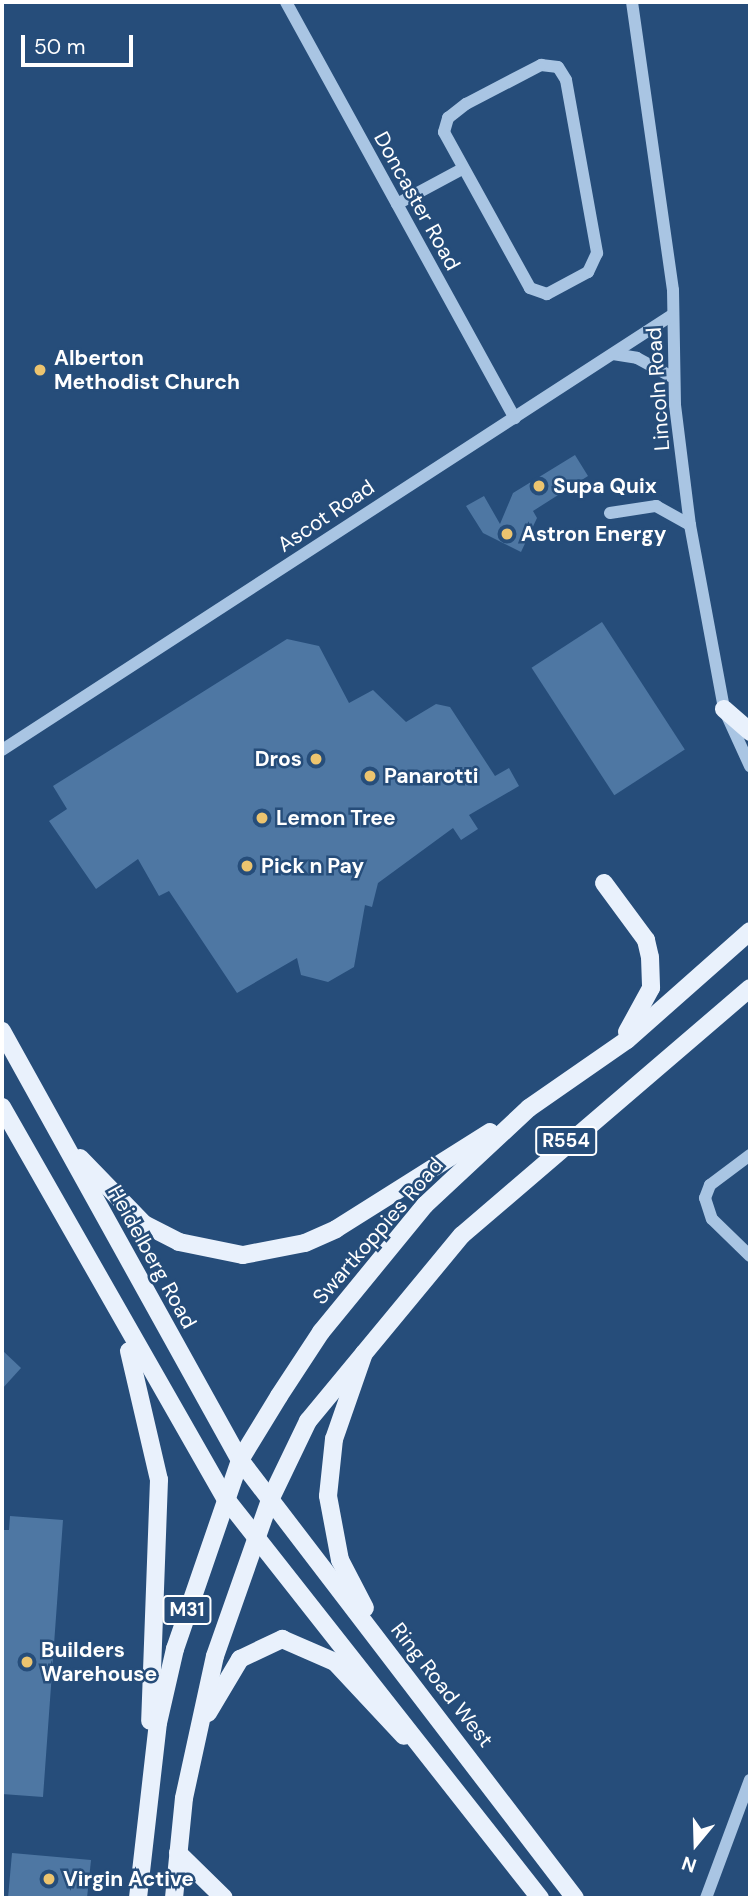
<!DOCTYPE html>
<html>
<head>
<meta charset="utf-8">
<style>
  body { margin:0 }
  #map { position:relative; width:752px; height:1900px; overflow:hidden; background:#264d7a; font-family:"DM Sans",sans-serif }
  div>[style] { position:absolute }
  .building>* { inset:0; background:#4e77a3; transform-origin:0 0 }
  .minor>* { height:12px; margin:-6px; padding:0 6px; transform-origin:6px; border-radius:6px; background:#a9c5e3 }
  .major>* { height:18px; margin:-9px; padding:0 9px; transform-origin:9px; border-radius:9px; background:#e9f1fc }
  .dots>* { width:19px; height:19px; translate:-50% -50%; box-sizing:border-box; border:4px solid #264d7a; border-radius:50% }
  span { translate:-50% -50%; white-space:nowrap; text-align:center; line-height:1.15; -webkit-text-stroke:5px #264d7a; paint-order:stroke }
  .shield-label span { padding:2px 5px; background:#264d7a; border:2px solid; border-radius:5px; -webkit-text-stroke-width:0 }
  .shield-label { font-size:19px; color:#fff; font-weight:700 }
  .street-label { font-size:21px; color:#fff }
  .poi-label { font-size:21px; color:#fff; font-weight:700 }
  .left { translate:0 -50%; text-align:left }
  .right { translate:-100% -50%; text-align:right }
  .frame { position:absolute; inset:0; border:4px solid #fff; pointer-events:none }
  .north { position:absolute; left:661px; top:1809px; width:70px; height:70px; -webkit-text-stroke:5px #264d7a; paint-order:stroke; rotate:199deg; font-size:19px; font-weight:700; line-height:28px; text-align:center; color:#fff }
  .north::after { content:''; display:block; margin:auto; width:24px; height:32px; background:#fff; clip-path:polygon(50% 0,100% 100%,50% 72%,0 100%) }
  .scale { position:absolute; left:21px; top:35px; width:112px; height:32px; box-sizing:border-box; border:4px solid #fff; border-top:0; padding-left:9px; font-size:21px; line-height:24px; white-space:nowrap; color:#fff; -webkit-text-stroke:5px #264d7a; paint-order:stroke }
</style>
</head>
<body>
<div id="map">
  <div class="building">
    <div style="clip-path:polygon(575px 455px,588px 476px,533px 511px,537px 518px,521px 552px,483px 533px,466px 506px,484px 496px,500px 524px,513px 493px)"></div>
    <div style="left:602px;top:622px;width:152px;height:84px;rotate:57deg"></div>
    <div style="clip-path:polygon(287px 639px,319px 646px,349px 703px,373px 690px,406px 722px,436px 704px,450px 707px,495px 776px,509px 768px,519px 786px,469px 815px,478px 829px,461px 840px,453px 828px,378px 883px,372px 907px,365px 905px,354px 967px,328px 982px,301px 975px,297px 958px,237px 993px,169px 891px,159px 896px,138px 859px,96px 889px,49px 821px,67px 809px,53px 786px)"></div>
    <div style="clip-path:polygon(2px 1350px,21px 1368px,2px 1389px)"></div>
    <div style="clip-path:polygon(10px 1516px,63px 1520px,43px 1797px,2px 1794px,2px 1530px,9px 1530px)"></div>
    <div style="clip-path:polygon(12px 1853px,91px 1860px,87px 1898px,8px 1898px)"></div>
  </div>
  <div class="minor">
    <div style="left:286px;top:2px;width:475px;rotate:61.2deg"></div>
    <div style="left:632px;top:2px;width:291px;rotate:81.9deg"></div>
    <div style="left:673px;top:290px;width:115px;rotate:89deg"></div>
    <div style="left:675px;top:405px;width:121px;rotate:82.9deg"></div>
    <div style="left:690px;top:525px;width:187px;rotate:79.5deg"></div>
    <div style="left:724px;top:709px;width:63px;rotate:65.5deg"></div>
    <div style="left:541px;top:65px;width:17px;rotate:7deg"></div>
    <div style="left:558px;top:67px;width:15px;rotate:58deg"></div>
    <div style="left:566px;top:80px;width:176px;rotate:79.8deg"></div>
    <div style="left:597px;top:253px;width:21px;rotate:115deg"></div>
    <div style="left:588px;top:272px;width:47px;rotate:151.8deg"></div>
    <div style="left:547px;top:294px;width:18px;rotate:-161deg"></div>
    <div style="left:530px;top:288px;width:178px;rotate:-118.9deg"></div>
    <div style="left:444px;top:132px;width:15px;rotate:-74deg"></div>
    <div style="left:448px;top:118px;width:23px;rotate:-38deg"></div>
    <div style="left:466px;top:104px;width:85px;rotate:-27.5deg"></div>
    <div style="left:397px;top:204px;width:74px;rotate:-28.3deg"></div>
    <div style="left:613px;top:354px;width:24px;rotate:9deg"></div>
    <div style="left:637px;top:358px;width:42px;rotate:28.4deg"></div>
    <div style="left:610px;top:513px;width:47px;rotate:-8.7deg"></div>
    <div style="left:656px;top:506px;width:39px;rotate:29deg"></div>
    <div style="left:2px;top:750px;width:799px;rotate:-32.99deg"></div>
    <div style="left:750px;top:1155px;width:50px;rotate:143.1deg"></div>
    <div style="left:710px;top:1185px;width:14px;rotate:111deg"></div>
    <div style="left:705px;top:1198px;width:22px;rotate:72deg"></div>
    <div style="left:712px;top:1219px;width:53px;rotate:44.2deg"></div>
    <div style="left:706px;top:1898px;width:126px;rotate:-69.6deg"></div>
  </div>
  <div class="major">
    <div style="left:724px;top:709px;width:35px;rotate:41deg"></div>
    <div style="left:604px;top:883px;width:71px;rotate:53.6deg"></div>
    <div style="left:646px;top:940px;width:17px;rotate:77deg"></div>
    <div style="left:650px;top:957px;width:31px;rotate:88deg"></div>
    <div style="left:651px;top:988px;width:50px;rotate:118.6deg"></div>
    <div style="left:2px;top:1031px;width:491px;rotate:61deg"></div>
    <div style="left:240px;top:1460px;width:551px;rotate:52.59deg"></div>
    <div style="left:2px;top:1107px;width:451px;rotate:60.3deg"></div>
    <div style="left:226px;top:1499px;width:508px;rotate:51.8deg"></div>
    <div style="left:80px;top:1158px;width:92px;rotate:45.9deg"></div>
    <div style="left:144px;top:1224px;width:39px;rotate:27deg"></div>
    <div style="left:179px;top:1242px;width:65px;rotate:11.5deg"></div>
    <div style="left:243px;top:1255px;width:63px;rotate:-11deg"></div>
    <div style="left:305px;top:1243px;width:34px;rotate:-24deg"></div>
    <div style="left:336px;top:1229px;width:182px;rotate:-32.2deg"></div>
    <div style="left:129px;top:1351px;width:132px;rotate:76.9deg"></div>
    <div style="left:159px;top:1480px;width:241px;rotate:92.1deg"></div>
    <div style="left:364px;top:1353px;width:91px;rotate:109.2deg"></div>
    <div style="left:334px;top:1439px;width:57px;rotate:96deg"></div>
    <div style="left:328px;top:1496px;width:65px;rotate:79.4deg"></div>
    <div style="left:340px;top:1560px;width:54px;rotate:62.5deg"></div>
    <div style="left:208px;top:1713px;width:63px;rotate:-59.3deg"></div>
    <div style="left:240px;top:1659px;width:47px;rotate:-25.5deg"></div>
    <div style="left:282px;top:1639px;width:58px;rotate:23.5deg"></div>
    <div style="left:335px;top:1662px;width:101px;rotate:47deg"></div>
    <div style="left:178px;top:1853px;width:64px;rotate:44.4deg"></div>
    <div style="left:138px;top:1898px;width:176px;rotate:-83.5deg"></div>
    <div style="left:158px;top:1723px;width:76px;rotate:-77.1deg"></div>
    <div style="left:175px;top:1649px;width:200px;rotate:-71deg"></div>
    <div style="left:240px;top:1460px;width:75px;rotate:-58.6deg"></div>
    <div style="left:279px;top:1396px;width:77px;rotate:-56.7deg"></div>
    <div style="left:321px;top:1332px;width:164px;rotate:-50.7deg"></div>
    <div style="left:425px;top:1205px;width:142px;rotate:-43deg"></div>
    <div style="left:529px;top:1108px;width:119px;rotate:-34.8deg"></div>
    <div style="left:627px;top:1040px;width:164px;rotate:-41.5deg"></div>
    <div style="left:174px;top:1898px;width:100px;rotate:-84.3deg"></div>
    <div style="left:184px;top:1798px;width:145px;rotate:-77.7deg"></div>
    <div style="left:215px;top:1656px;width:165px;rotate:-70.6deg"></div>
    <div style="left:270px;top:1500px;width:88px;rotate:-64.3deg"></div>
    <div style="left:308px;top:1421px;width:241px;rotate:-50.4deg"></div>
    <div style="left:462px;top:1235px;width:379px;rotate:-40.6deg"></div>
  </div>
  <div class="dots">
    <div style="left:40px;top:370px;background:#ecc46f"></div>
    <div style="left:539px;top:486px;background:#ecc46f"></div>
    <div style="left:507px;top:534px;background:#ecc46f"></div>
    <div style="left:316px;top:759px;background:#ecc46f"></div>
    <div style="left:370px;top:776px;background:#ecc46f"></div>
    <div style="left:262px;top:818px;background:#ecc46f"></div>
    <div style="left:247px;top:866px;background:#ecc46f"></div>
    <div style="left:27px;top:1662px;background:#ecc46f"></div>
    <div style="left:49px;top:1879px;background:#ecc46f"></div>
  </div>
  <div class="shield-label">
    <span style="left:566px;top:1141px">R554</span>
    <span style="left:187px;top:1610px">M31</span>
  </div>
  <div class="street-label">
    <span style="left:417px;top:201px;rotate:61deg">Doncaster Road</span>
    <span style="left:658px;top:389px;rotate:-94deg">Lincoln Road</span>
    <span style="left:326px;top:516px;rotate:-34deg">Ascot Road</span>
    <span style="left:378px;top:1231px;rotate:-49deg">Swartkoppies Road</span>
    <span style="left:152px;top:1257px;rotate:61deg">Heidelberg Road</span>
    <span style="left:442px;top:1685px;rotate:52deg">Ring Road West</span>
  </div>
  <div class="poi-label">
    <span class="left" style="left:54px;top:370px">Alberton<br>Methodist Church</span>
    <span class="left" style="left:553px;top:486px">Supa Quix</span>
    <span class="left" style="left:521px;top:534px">Astron Energy</span>
    <span class="right" style="left:302px;top:759px">Dros</span>
    <span class="left" style="left:384px;top:776px">Panarotti</span>
    <span class="left" style="left:276px;top:818px">Lemon Tree</span>
    <span class="left" style="left:261px;top:866px">Pick n Pay</span>
    <span class="left" style="left:41px;top:1662px">Builders<br>Warehouse</span>
    <span class="left" style="left:63px;top:1879px">Virgin Active</span>
  </div>
  <div class="frame"></div>
  <div class="north">N</div>
  <div class="scale">50 m</div>
</div>
</body>
</html>
